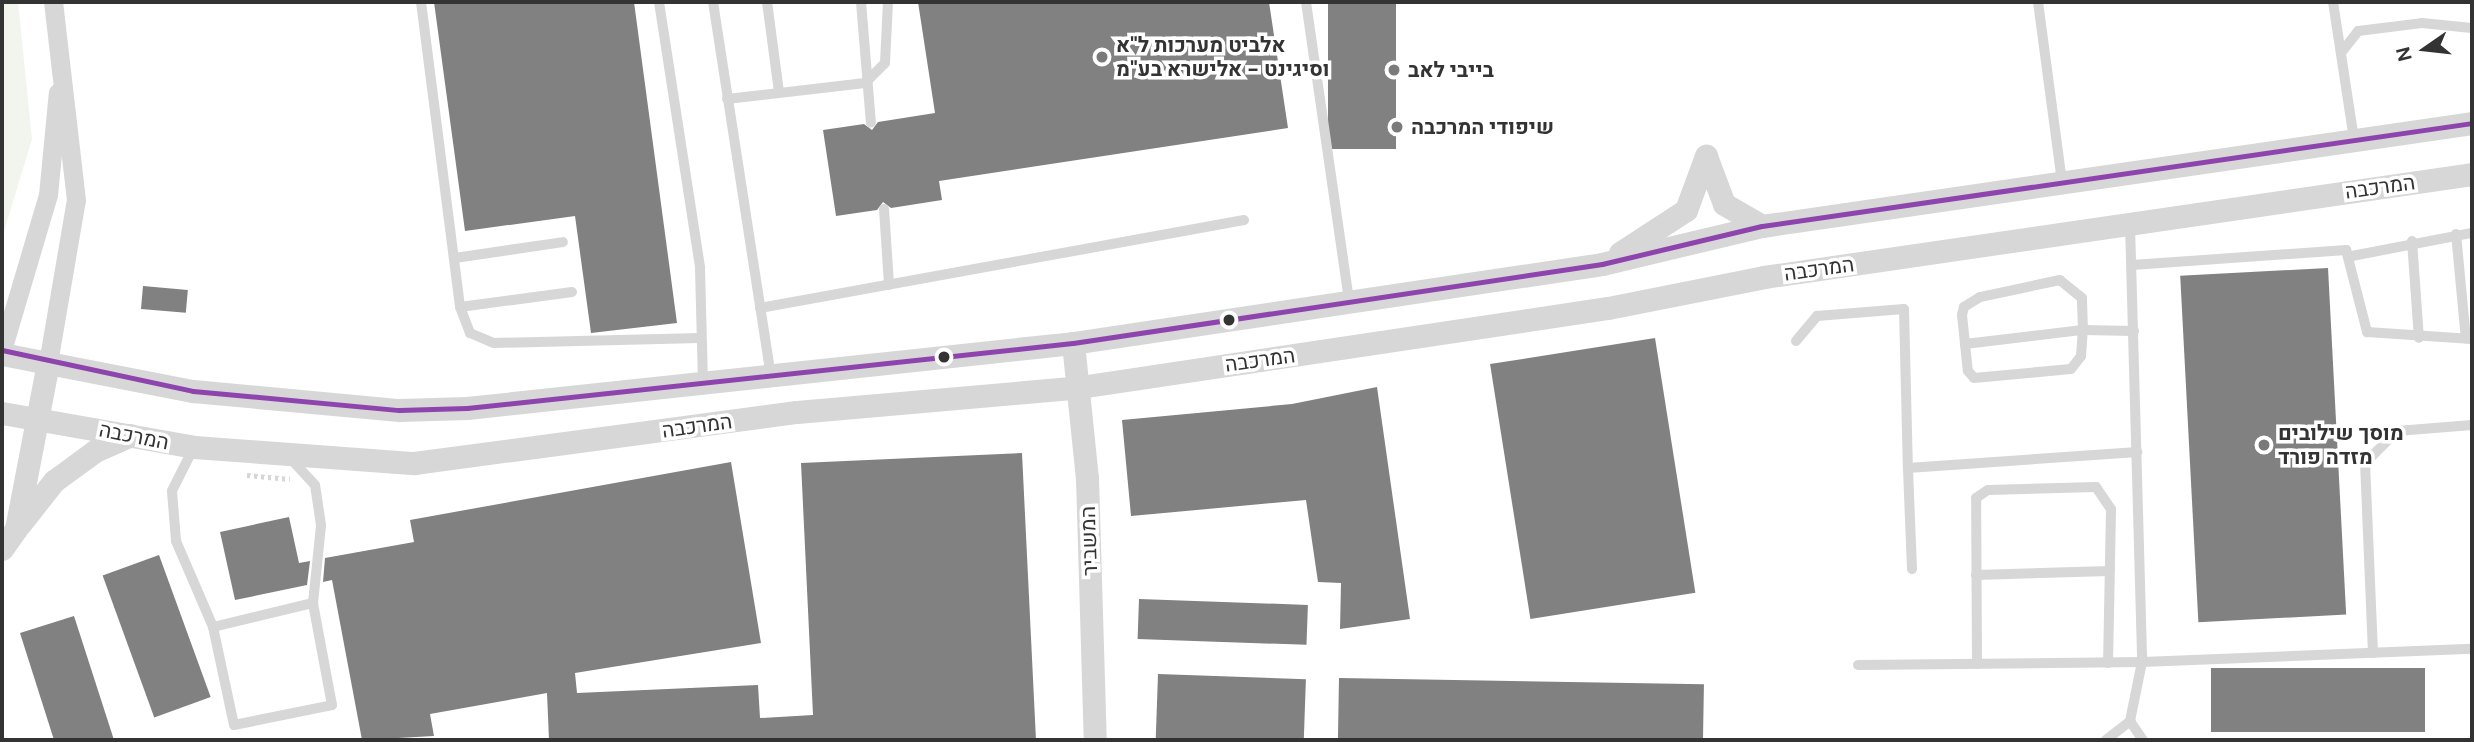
<!DOCTYPE html>
<html>
<head>
<meta charset="utf-8">
<style>
  body { margin:0 }
  #map { position:relative; width:2474px; height:742px; overflow:hidden; background:#fff; font-family:"DM Sans",Heebo,sans-serif }
  div>[style] { position:absolute }
  .green>* { inset:0; background:#f1f5ed }
  .building>* { inset:0; background:#818181; transform-origin:0 0 }
  .path>* { height:4.5px; margin-top:-2.25px; transform-origin:0; background:repeating-linear-gradient(90deg,#d6d6d6 0 3.5px,transparent 0 7px) }
  .service>* { height:10px; margin:-5px; padding:0 5px; transform-origin:5px; border-radius:5px; background:#d7d7d7 }
  .minor>* { height:19px; margin:-9.5px; padding:0 9.5px; transform-origin:9.5px; border-radius:9.5px; background:#d7d7d7 }
  .tertiary>* { height:23px; margin:-11.5px; padding:0 11.5px; transform-origin:11.5px; border-radius:11.5px; background:#d7d7d7 }
  .bus-1>* { height:5px; margin:-2.5px; padding:0 2.5px; transform-origin:2.5px; border-radius:2.5px; background:#8e44ad }
  .dots>* { width:19px; height:19px; translate:-50% -50%; box-sizing:border-box; border:4px solid #fff; border-radius:50% }
  span { translate:-50% -50%; white-space:nowrap; text-align:center; line-height:1.15; -webkit-text-stroke:7px #fff; paint-order:stroke }
  .poi-label { font-size:21px; color:#333; font-weight:700 }
  .left { translate:0 -50%; text-align:left }
  .street-label { font-size:21px; color:#333 }
  .frame { position:absolute; inset:0; border:4px solid #333; pointer-events:none }
  .north { position:absolute; left:2390px; top:14px; width:70px; height:70px; -webkit-text-stroke:5px #fff; paint-order:stroke; rotate:256deg; font-size:19px; font-weight:700; line-height:28px; text-align:center; color:#333 }
  .north::after { content:''; display:block; margin:auto; width:24px; height:32px; background:#333; clip-path:polygon(50% 0,100% 100%,50% 72%,0 100%) }
</style>
</head>
<body>
<div id="map">
  <div class="green">
    <div style="clip-path:polygon(2px 2px,18px 2px,32px 139px,2px 238px)"></div>
  </div>
  <div class="building">
    <div style="clip-path:polygon(434px 2px,634px 2px,677px 323px,591px 333px,575px 216px,465px 231px)"></div>
    <div style="clip-path:polygon(918px 2px,1269px 2px,1288px 128px,939px 181px,942px 200px,891px 208px,883px 202px,877px 210px,836px 216px,823px 130px,864px 124px,872px 130px,878px 122px,935px 113px)"></div>
    <div style="left:1328px;top:2px;width:68px;height:147px"></div>
    <div style="left:2328px;top:268px;width:347px;height:148px;rotate:87deg"></div>
    <div style="left:143px;top:286px;width:45px;height:23px;rotate:5deg"></div>
    <div style="left:1655px;top:338px;width:258px;height:167px;rotate:81deg"></div>
    <div style="clip-path:polygon(1377px 387px,1410px 619px,1340px 629px,1341px 583px,1318px 582px,1306px 500px,1131px 516px,1122px 420px,1292px 404px)"></div>
    <div style="clip-path:polygon(1022px 453px,1036px 740px,549px 740px,547px 693px,430px 714px,434px 736px,362px 740px,332px 580px,323px 582px,325px 558px,414px 542px,410px 520px,731px 462px,761px 643px,575px 673px,577px 693px,758px 685px,760px 718px,813px 715px,801px 463px)"></div>
    <div style="clip-path:polygon(289px 517px,299px 563px,310px 561px,307px 585px,235px 600px,220px 532px)"></div>
    <div style="left:159px;top:555px;width:151px;height:60px;rotate:70deg"></div>
    <div style="left:1139px;top:599px;width:169px;height:40px;rotate:2deg"></div>
    <div style="clip-path:polygon(74px 616px,114px 740px,54px 740px,20px 633px)"></div>
    <div style="left:2211px;top:668px;width:214px;height:64px"></div>
    <div style="left:1158px;top:674px;width:148px;height:66px;rotate:2deg"></div>
    <div style="left:1339px;top:678px;width:365px;height:62px;rotate:1deg"></div>
  </div>
  <div class="path">
    <div style="left:247px;top:475px;width:43px;rotate:5.3deg"></div>
  </div>
  <div class="service">
    <div style="left:421px;top:2px;width:307px;rotate:82.7deg"></div>
    <div style="left:460px;top:307px;width:28px;rotate:69deg"></div>
    <div style="left:470px;top:333px;width:26px;rotate:23deg"></div>
    <div style="left:494px;top:343px;width:206px;rotate:-1.4deg"></div>
    <div style="left:659px;top:2px;width:269px;rotate:81.2deg"></div>
    <div style="left:700px;top:268px;width:112px;rotate:88.5deg"></div>
    <div style="left:713px;top:2px;width:374px;rotate:81.2deg"></div>
    <div style="left:767px;top:2px;width:91px;rotate:82.4deg"></div>
    <div style="left:861px;top:2px;width:121px;rotate:85.3deg"></div>
    <div style="left:1306px;top:2px;width:302px;rotate:81.8deg"></div>
    <div style="left:2038px;top:2px;width:182px;rotate:82.4deg"></div>
    <div style="left:2333px;top:2px;width:140px;rotate:81.3deg"></div>
    <div style="left:2341px;top:53px;width:28px;rotate:-52deg"></div>
    <div style="left:2358px;top:31px;width:64px;rotate:-7.1deg"></div>
    <div style="left:2422px;top:23px;width:50px;rotate:5.7deg"></div>
    <div style="left:727px;top:99px;width:139px;rotate:-6.6deg"></div>
    <div style="left:865px;top:83px;width:28px;rotate:-45deg"></div>
    <div style="left:885px;top:63px;width:61px;rotate:-87.2deg"></div>
    <div style="left:884px;top:209px;width:76px;rotate:86.2deg"></div>
    <div style="left:2130px;top:225px;width:437px;rotate:88.4deg"></div>
    <div style="left:2142px;top:662px;width:60px;rotate:101.5deg"></div>
    <div style="left:2130px;top:721px;width:23px;rotate:56deg"></div>
    <div style="left:2456px;top:234px;width:105px;rotate:84.6deg"></div>
    <div style="left:2412px;top:241px;width:97px;rotate:85.9deg"></div>
    <div style="left:2352px;top:256px;width:122px;rotate:-10.9deg"></div>
    <div style="left:455px;top:258px;width:109px;rotate:-8.4deg"></div>
    <div style="left:2132px;top:265px;width:215px;rotate:-4deg"></div>
    <div style="left:2346px;top:250px;width:85px;rotate:75.6deg"></div>
    <div style="left:2367px;top:332px;width:105px;rotate:3.8deg"></div>
    <div style="left:460px;top:307px;width:113px;rotate:-7.6deg"></div>
    <div style="left:760px;top:308px;width:492px;rotate:-10.3deg"></div>
    <div style="left:1796px;top:341px;width:33px;rotate:-50deg"></div>
    <div style="left:1817px;top:316px;width:87px;rotate:-4.6deg"></div>
    <div style="left:1904px;top:309px;width:159px;rotate:88.6deg"></div>
    <div style="left:1965px;top:344px;width:119px;rotate:-6.8deg"></div>
    <div style="left:2083px;top:330px;width:32px;rotate:-92deg"></div>
    <div style="left:2082px;top:298px;width:28px;rotate:-141deg"></div>
    <div style="left:2060px;top:280px;width:82px;rotate:168deg"></div>
    <div style="left:1980px;top:297px;width:19px;rotate:148deg"></div>
    <div style="left:1964px;top:307px;width:8px;rotate:104deg"></div>
    <div style="left:1962px;top:315px;width:29px;rotate:84deg"></div>
    <div style="left:1965px;top:344px;width:27px;rotate:84deg"></div>
    <div style="left:1968px;top:371px;width:9px;rotate:49deg"></div>
    <div style="left:1974px;top:378px;width:97px;rotate:-5.3deg"></div>
    <div style="left:2071px;top:369px;width:16px;rotate:-52deg"></div>
    <div style="left:2081px;top:356px;width:26px;rotate:-86deg"></div>
    <div style="left:2083px;top:330px;width:51px;rotate:1.1deg"></div>
    <div style="left:194px;top:447px;width:49px;rotate:116.6deg"></div>
    <div style="left:172px;top:491px;width:50px;rotate:85.4deg"></div>
    <div style="left:176px;top:541px;width:94px;rotate:66.7deg"></div>
    <div style="left:213px;top:627px;width:103px;rotate:-13.5deg"></div>
    <div style="left:313px;top:603px;width:78px;rotate:-84.1deg"></div>
    <div style="left:321px;top:525px;width:40px;rotate:-98.5deg"></div>
    <div style="left:315px;top:485px;width:37px;rotate:-133deg"></div>
    <div style="left:1912px;top:569px;width:101px;rotate:-92.3deg"></div>
    <div style="left:1908px;top:468px;width:230px;rotate:-4deg"></div>
    <div style="left:1976px;top:575px;width:133px;rotate:-1.7deg"></div>
    <div style="left:213px;top:627px;width:100px;rotate:77.9deg"></div>
    <div style="left:234px;top:725px;width:100px;rotate:-11.5deg"></div>
    <div style="left:332px;top:705px;width:104px;rotate:-100.6deg"></div>
    <div style="left:2373px;top:653px;width:190px;rotate:-92.4deg"></div>
    <div style="left:2365px;top:463px;width:45px;rotate:-45deg"></div>
    <div style="left:2397px;top:431px;width:75px;rotate:-4.6deg"></div>
    <div style="left:1977px;top:664px;width:166px;rotate:-90.3deg"></div>
    <div style="left:1976px;top:498px;width:14px;rotate:-34deg"></div>
    <div style="left:1988px;top:490px;width:108px;rotate:-1.6deg"></div>
    <div style="left:2096px;top:487px;width:27px;rotate:56deg"></div>
    <div style="left:2111px;top:509px;width:154px;rotate:91.1deg"></div>
    <div style="left:1858px;top:665px;width:284px;rotate:-0.6deg"></div>
    <div style="left:2142px;top:662px;width:330px;rotate:-2.3deg"></div>
    <div style="left:2106px;top:740px;width:31px;rotate:-38deg"></div>
  </div>
  <div class="minor">
    <div style="left:2px;top:350px;width:162px;rotate:-73.5deg"></div>
    <div style="left:48px;top:195px;width:103px;rotate:-84.5deg"></div>
    <div style="left:48px;top:363px;width:165px;rotate:-80.3deg"></div>
    <div style="left:76px;top:200px;width:199px;rotate:-96.6deg"></div>
  </div>
  <div class="tertiary">
    <div style="left:1706px;top:156px;width:51px;rotate:69.4deg"></div>
    <div style="left:1724px;top:204px;width:44px;rotate:30.1deg"></div>
    <div style="left:1620px;top:253px;width:79px;rotate:-33.1deg"></div>
    <div style="left:1686px;top:210px;width:58px;rotate:-69.7deg"></div>
    <div style="left:1073px;top:343px;width:136px;rotate:84.1deg"></div>
    <div style="left:1087px;top:478px;width:262px;rotate:88.3deg"></div>
    <div style="left:2px;top:354px;width:195px;rotate:11deg"></div>
    <div style="left:193px;top:391px;width:207px;rotate:5.3deg"></div>
    <div style="left:399px;top:410px;width:68px;rotate:-1.7deg"></div>
    <div style="left:467px;top:408px;width:609px;rotate:-6.12deg"></div>
    <div style="left:1073px;top:343px;width:535px;rotate:-8.49deg"></div>
    <div style="left:1602px;top:264px;width:164px;rotate:-13.4deg"></div>
    <div style="left:1762px;top:226px;width:717px;rotate:-8.25deg"></div>
    <div style="left:2px;top:413px;width:195px;rotate:10deg"></div>
    <div style="left:194px;top:447px;width:221px;rotate:4.2deg"></div>
    <div style="left:414px;top:463px;width:386px;rotate:-7.6deg"></div>
    <div style="left:797px;top:412px;width:284px;rotate:-5deg"></div>
    <div style="left:1080px;top:387px;width:534px;rotate:-8.51deg"></div>
    <div style="left:1608px;top:308px;width:159px;rotate:-11.2deg"></div>
    <div style="left:1764px;top:277px;width:715px;rotate:-8.28deg"></div>
    <div style="left:20px;top:524px;width:55px;rotate:-51.7deg"></div>
    <div style="left:54px;top:481px;width:51px;rotate:-36.2deg"></div>
    <div style="left:95px;top:451px;width:39px;rotate:-24deg"></div>
    <div style="left:2px;top:549px;width:24px;rotate:-55deg"></div>
    <div style="left:16px;top:529px;width:169px;rotate:-79.1deg"></div>
  </div>
  <div class="bus-1">
    <div style="left:2px;top:350px;width:195px;rotate:12.1deg"></div>
    <div style="left:193px;top:391px;width:207px;rotate:5.3deg"></div>
    <div style="left:399px;top:410px;width:68px;rotate:-1.7deg"></div>
    <div style="left:467px;top:408px;width:609px;rotate:-6.12deg"></div>
    <div style="left:1073px;top:343px;width:535px;rotate:-8.49deg"></div>
    <div style="left:1602px;top:264px;width:164px;rotate:-13.4deg"></div>
    <div style="left:1762px;top:226px;width:717px;rotate:-8.25deg"></div>
  </div>
  <div class="dots">
    <div style="left:1102px;top:57px;background:#7a7a7a"></div>
    <div style="left:1394px;top:70px;background:#7a7a7a"></div>
    <div style="left:1397px;top:127px;background:#7a7a7a"></div>
    <div style="left:1229px;top:320px;background:#333"></div>
    <div style="left:944px;top:357px;background:#333"></div>
    <div style="left:2264px;top:445px;background:#7a7a7a"></div>
  </div>
  <div class="poi-label">
    <span class="left" style="left:1116px;top:57px">אלביט מערכות ל"א<br>וסיגינט - אלישרא בע"מ</span>
    <span class="left" style="left:1408px;top:70px">בייבי לאב</span>
    <span class="left" style="left:1411px;top:127px">שיפודי המרכבה</span>
    <span class="left" style="left:2278px;top:445px">מוסך שילובים<br>מזדה פורד</span>
  </div>
  <div class="street-label">
    <span style="left:2380px;top:187px;rotate:-8deg">המרכבה</span>
    <span style="left:1819px;top:269px;rotate:-8deg">המרכבה</span>
    <span style="left:1260px;top:360px;rotate:-8deg">המרכבה</span>
    <span style="left:697px;top:426px;rotate:-8deg">המרכבה</span>
    <span style="left:134px;top:436px;rotate:11deg">המרכבה</span>
    <span style="left:1089px;top:541px;rotate:-92deg">המשביר</span>
  </div>
  <div class="frame"></div>
  <div class="north">N</div>
</div>
</body>
</html>
